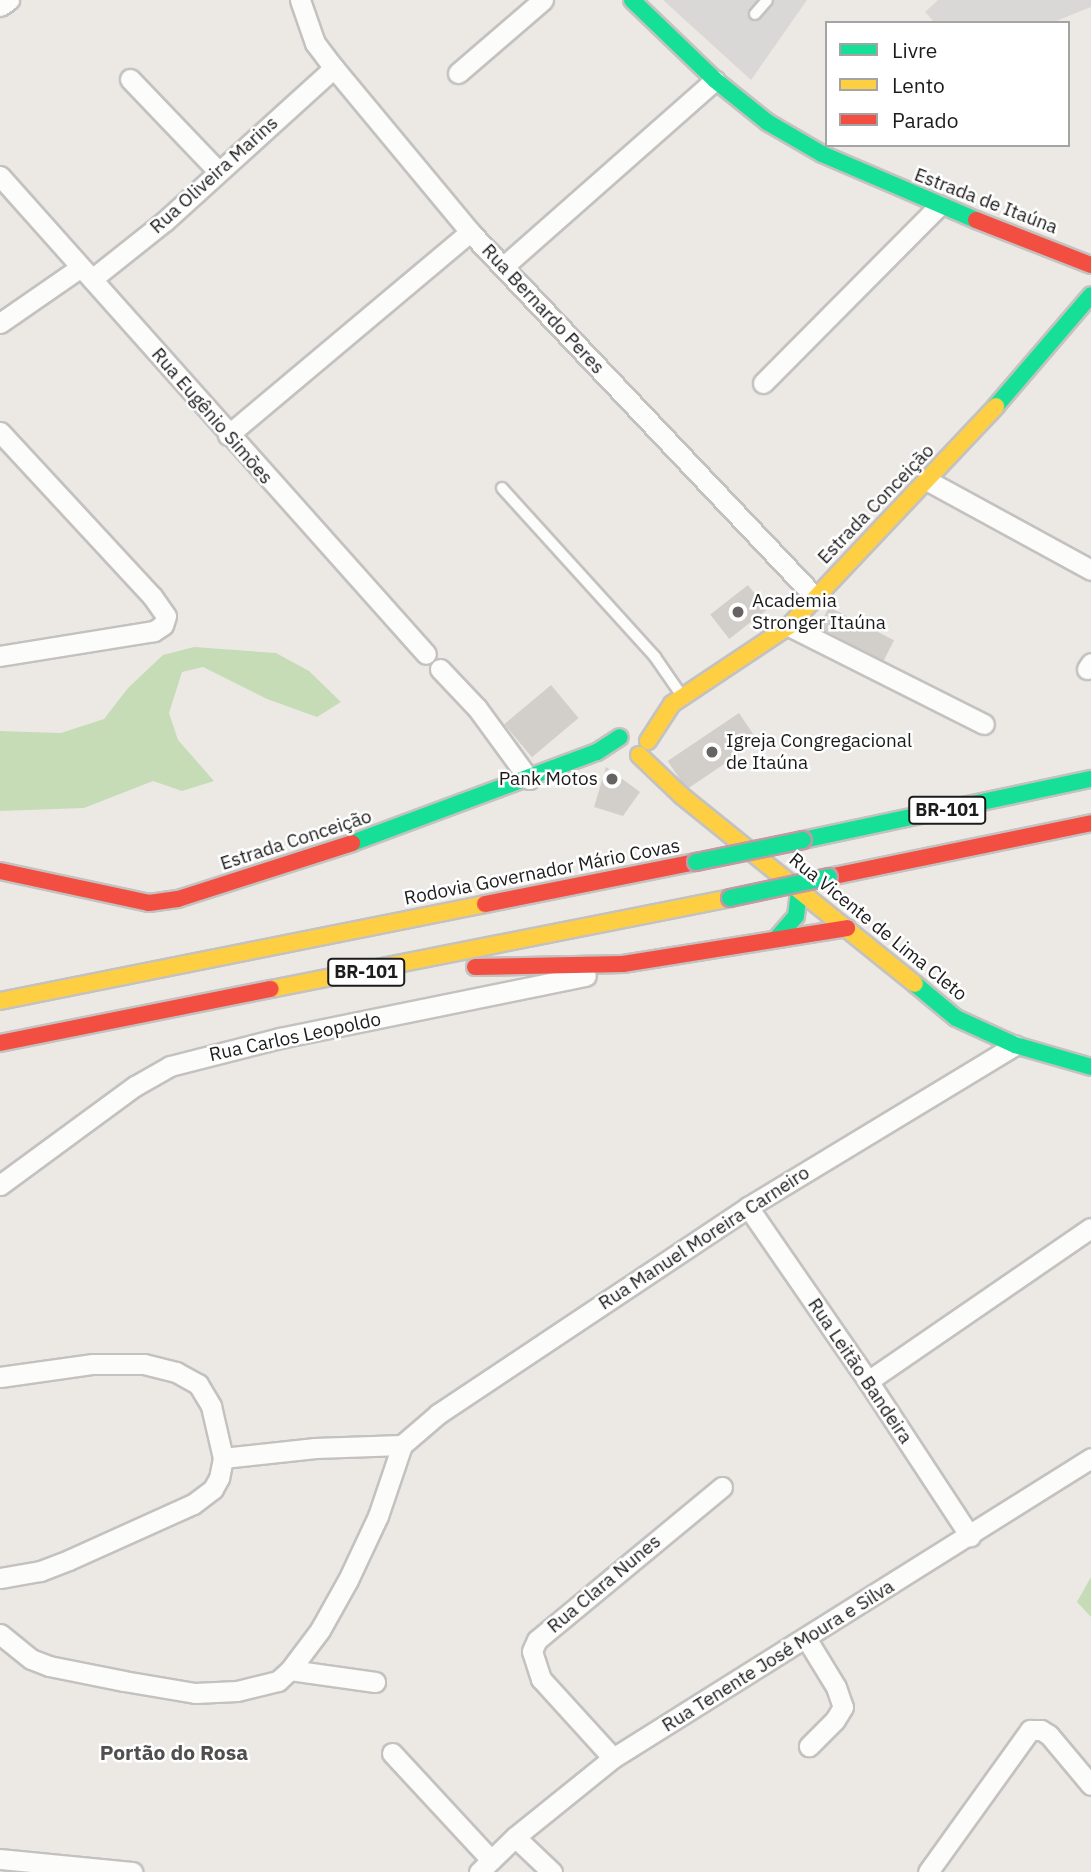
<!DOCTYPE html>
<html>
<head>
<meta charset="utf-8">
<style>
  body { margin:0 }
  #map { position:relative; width:1091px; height:1872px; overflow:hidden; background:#ece9e4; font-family:"IBM Plex Sans",sans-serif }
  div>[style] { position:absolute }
  .forest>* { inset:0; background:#c5dcb6 }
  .parking>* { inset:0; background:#dad8d6 }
  .building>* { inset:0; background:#d2cfcb; transform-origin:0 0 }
  .roads { filter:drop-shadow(2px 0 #c4c2c0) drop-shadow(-2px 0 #c4c2c0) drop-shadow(0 2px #c4c2c0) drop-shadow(0 -2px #c4c2c0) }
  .lane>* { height:10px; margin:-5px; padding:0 5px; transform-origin:5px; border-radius:5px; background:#fcfcfb }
  .street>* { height:19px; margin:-9.5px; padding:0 9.5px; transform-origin:9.5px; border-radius:9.5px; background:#fcfcfb }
  .fast>* { height:16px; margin:-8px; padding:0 8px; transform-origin:8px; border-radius:8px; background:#16e098 }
  .slow>* { height:16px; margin:-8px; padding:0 8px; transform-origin:8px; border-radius:8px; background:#ffcf43 }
  .jam>* { height:16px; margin:-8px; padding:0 8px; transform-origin:8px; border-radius:8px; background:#f24e42 }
  .bridges { filter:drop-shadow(2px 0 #c499a5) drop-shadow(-2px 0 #c499a5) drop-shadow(0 2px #c499a5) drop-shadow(0 -2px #c499a5) }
  .fast-bridge>* { height:16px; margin:-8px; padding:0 8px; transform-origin:8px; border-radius:8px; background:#16e098 }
  .dots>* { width:19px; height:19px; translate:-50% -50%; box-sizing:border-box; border:4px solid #fff; border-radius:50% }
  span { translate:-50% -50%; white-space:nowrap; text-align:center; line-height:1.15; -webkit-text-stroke:5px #fff; paint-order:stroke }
  .shield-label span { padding:2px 5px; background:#fff; border:2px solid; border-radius:5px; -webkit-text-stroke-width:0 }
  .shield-label { font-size:18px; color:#1c1c1c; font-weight:700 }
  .street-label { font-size:19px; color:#1c1c1c }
  .poi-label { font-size:19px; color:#1c1c1c }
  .left { translate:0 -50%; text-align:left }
  .right { translate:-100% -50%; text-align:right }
  .neighbourhood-label { font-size:21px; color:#4f4f4f; font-weight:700 }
  .legend { position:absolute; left:825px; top:21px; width:245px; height:126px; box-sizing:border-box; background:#fff; border:2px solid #a4a4a4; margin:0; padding:9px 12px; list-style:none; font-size:21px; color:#1c1c1c }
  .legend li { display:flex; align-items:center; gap:14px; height:35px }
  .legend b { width:35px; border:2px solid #a4a4a4 }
</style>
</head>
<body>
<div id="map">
  <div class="forest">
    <div style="clip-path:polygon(194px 647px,276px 653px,309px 671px,341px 702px,317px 717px,267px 699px,203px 667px,182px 672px,169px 713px,178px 740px,214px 781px,182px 791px,153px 781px,84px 808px,0 811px,0 731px,61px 733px,104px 719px,128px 688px,163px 655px)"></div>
    <div style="clip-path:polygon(1091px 1577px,1091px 1617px,1077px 1602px)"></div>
  </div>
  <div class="parking">
    <div style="clip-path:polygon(663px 0,807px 0,751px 80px)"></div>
    <div style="clip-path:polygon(938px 0,1091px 0,1091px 7px,1051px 23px,935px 23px,925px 12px)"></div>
  </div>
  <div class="building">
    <div style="left:748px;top:585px;width:31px;height:48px;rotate:52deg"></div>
    <div style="left:829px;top:607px;width:73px;height:23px;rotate:27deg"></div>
    <div style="left:551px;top:685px;width:43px;height:61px;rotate:50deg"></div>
    <div style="left:739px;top:713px;width:34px;height:86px;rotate:56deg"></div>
    <div style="clip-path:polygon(606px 767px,640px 792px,623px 816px,594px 807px)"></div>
  </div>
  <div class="roads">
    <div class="lane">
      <div style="left:755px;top:14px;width:18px;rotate:-49deg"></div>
      <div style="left:502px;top:488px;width:228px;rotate:47.8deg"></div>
      <div style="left:655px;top:657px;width:47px;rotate:55.3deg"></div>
    </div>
    <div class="street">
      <div style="left:300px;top:0;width:46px;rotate:70.8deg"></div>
      <div style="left:315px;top:43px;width:31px;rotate:53deg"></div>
      <div style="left:334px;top:68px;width:213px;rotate:50.3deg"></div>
      <div style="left:470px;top:232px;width:502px;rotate:46.61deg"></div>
      <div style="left:0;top:6px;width:11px;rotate:-34deg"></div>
      <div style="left:458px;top:73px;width:112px;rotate:-40.7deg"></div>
      <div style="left:130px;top:79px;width:127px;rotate:46.3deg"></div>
      <div style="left:0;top:176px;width:640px;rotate:48.29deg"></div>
      <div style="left:504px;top:266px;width:281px;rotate:-41.4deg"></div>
      <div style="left:92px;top:279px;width:93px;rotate:-38.5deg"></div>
      <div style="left:165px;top:221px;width:228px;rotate:-42.2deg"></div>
      <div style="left:0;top:323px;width:98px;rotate:-34.7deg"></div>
      <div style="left:763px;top:383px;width:250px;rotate:-45.2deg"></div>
      <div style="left:0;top:432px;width:224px;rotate:47.2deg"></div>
      <div style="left:152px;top:596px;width:24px;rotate:55deg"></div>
      <div style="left:166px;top:616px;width:9px;rotate:108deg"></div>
      <div style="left:163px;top:625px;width:11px;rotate:146deg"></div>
      <div style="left:154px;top:631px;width:156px;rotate:170.8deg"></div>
      <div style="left:228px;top:435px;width:316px;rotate:-40deg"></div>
      <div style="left:928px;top:481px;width:186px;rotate:28.6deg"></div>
      <div style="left:789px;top:626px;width:218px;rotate:26.7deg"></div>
      <div style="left:440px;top:669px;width:54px;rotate:46.5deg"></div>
      <div style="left:477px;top:708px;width:88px;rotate:53.8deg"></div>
      <div style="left:1087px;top:669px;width:7px;rotate:-56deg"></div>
      <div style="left:0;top:1185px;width:167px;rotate:-36.3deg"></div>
      <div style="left:135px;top:1086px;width:40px;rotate:-29.7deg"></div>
      <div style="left:170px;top:1066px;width:114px;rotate:-14.3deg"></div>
      <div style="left:280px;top:1038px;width:312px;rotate:-11.5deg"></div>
      <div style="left:748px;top:1207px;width:211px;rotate:55.4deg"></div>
      <div style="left:868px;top:1381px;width:186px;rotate:56.7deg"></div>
      <div style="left:0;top:1377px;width:94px;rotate:-8deg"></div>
      <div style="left:93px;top:1364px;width:51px"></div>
      <div style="left:144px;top:1364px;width:33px;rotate:14deg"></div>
      <div style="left:176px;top:1372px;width:25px;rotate:29deg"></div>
      <div style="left:198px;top:1384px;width:26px;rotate:59deg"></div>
      <div style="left:211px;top:1406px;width:53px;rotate:77deg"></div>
      <div style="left:223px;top:1458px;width:20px;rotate:101deg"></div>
      <div style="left:219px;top:1478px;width:13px;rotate:119deg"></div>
      <div style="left:213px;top:1489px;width:25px;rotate:143deg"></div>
      <div style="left:193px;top:1504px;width:136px;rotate:155.7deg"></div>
      <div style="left:69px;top:1560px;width:31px;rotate:159deg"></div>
      <div style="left:40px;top:1571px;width:41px;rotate:170.1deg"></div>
      <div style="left:868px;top:1381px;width:270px;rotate:-34.5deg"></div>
      <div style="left:223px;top:1458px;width:93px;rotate:-6.2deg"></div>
      <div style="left:315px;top:1448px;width:87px;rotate:-2deg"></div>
      <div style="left:0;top:1634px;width:40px;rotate:39deg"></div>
      <div style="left:31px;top:1659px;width:19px;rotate:21deg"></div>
      <div style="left:49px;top:1666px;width:76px;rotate:11.3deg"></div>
      <div style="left:124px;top:1681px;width:72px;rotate:9.6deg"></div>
      <div style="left:195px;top:1693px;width:42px;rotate:-2.7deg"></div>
      <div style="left:237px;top:1691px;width:42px;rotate:-13.7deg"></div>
      <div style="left:278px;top:1681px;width:16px;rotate:-43deg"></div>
      <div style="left:290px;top:1670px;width:50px;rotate:-53.1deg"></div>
      <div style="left:320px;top:1630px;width:57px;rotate:-60.8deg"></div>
      <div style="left:348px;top:1580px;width:71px;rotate:-64.9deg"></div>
      <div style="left:378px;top:1516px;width:75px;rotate:-71.3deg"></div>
      <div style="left:402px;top:1445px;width:48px;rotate:-40.7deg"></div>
      <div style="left:438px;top:1414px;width:373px;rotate:-33.7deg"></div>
      <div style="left:748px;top:1207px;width:312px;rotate:-31.2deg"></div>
      <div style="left:806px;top:1638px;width:57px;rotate:58.5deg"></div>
      <div style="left:836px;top:1687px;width:21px;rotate:71deg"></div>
      <div style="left:843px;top:1707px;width:15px;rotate:122deg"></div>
      <div style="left:835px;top:1720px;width:37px;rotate:135deg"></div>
      <div style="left:290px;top:1670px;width:86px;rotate:8deg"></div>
      <div style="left:392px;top:1753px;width:146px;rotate:47.2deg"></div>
      <div style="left:613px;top:1758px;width:107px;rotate:-132.3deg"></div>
      <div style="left:541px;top:1679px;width:29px;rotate:-108deg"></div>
      <div style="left:532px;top:1651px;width:12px;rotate:-66deg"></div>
      <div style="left:537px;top:1640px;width:240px;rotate:-39.6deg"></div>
      <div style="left:515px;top:1837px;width:51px;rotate:43.4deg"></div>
      <div style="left:0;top:1859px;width:133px;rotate:5.6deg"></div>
      <div style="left:479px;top:1872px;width:50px;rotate:-44.2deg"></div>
      <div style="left:515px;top:1837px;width:126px;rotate:-38.9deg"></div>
      <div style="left:613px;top:1758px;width:564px;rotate:-32.11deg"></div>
      <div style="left:928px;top:1872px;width:175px;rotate:-54.3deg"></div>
      <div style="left:1030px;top:1730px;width:11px"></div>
      <div style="left:1041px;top:1730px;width:9px;rotate:32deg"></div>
      <div style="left:1049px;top:1735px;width:65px;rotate:50deg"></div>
    </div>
    <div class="fast">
      <div style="left:632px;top:0;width:115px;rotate:43.9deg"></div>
      <div style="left:715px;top:80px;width:67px;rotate:38.9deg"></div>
      <div style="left:767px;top:122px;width:64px;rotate:30.2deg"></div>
      <div style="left:822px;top:154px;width:168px;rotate:23.2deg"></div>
      <div style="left:996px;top:406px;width:146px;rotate:-49.4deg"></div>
      <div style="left:803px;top:840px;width:294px;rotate:-12deg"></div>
      <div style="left:352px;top:843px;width:261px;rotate:-20.4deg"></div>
      <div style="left:597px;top:752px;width:27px;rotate:-33deg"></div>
      <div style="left:777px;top:938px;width:29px;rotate:-49deg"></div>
      <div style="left:796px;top:916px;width:25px;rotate:-83deg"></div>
      <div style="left:915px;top:984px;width:53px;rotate:39.7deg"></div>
      <div style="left:956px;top:1018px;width:65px;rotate:24.6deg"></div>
      <div style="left:1015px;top:1045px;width:79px;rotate:16.1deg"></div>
    </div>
    <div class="slow">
      <div style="left:648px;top:741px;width:44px;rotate:-57deg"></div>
      <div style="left:672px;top:704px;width:141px;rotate:-33.7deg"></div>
      <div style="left:789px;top:626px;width:302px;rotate:-46.7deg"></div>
      <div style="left:639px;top:755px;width:59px;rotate:43.6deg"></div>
      <div style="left:682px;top:796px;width:299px;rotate:38.9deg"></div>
      <div style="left:271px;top:989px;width:468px;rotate:-11.2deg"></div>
      <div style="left:0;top:1001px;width:495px;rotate:-11.3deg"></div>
    </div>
    <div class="jam">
      <div style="left:976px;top:220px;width:123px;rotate:21.4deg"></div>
      <div style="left:0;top:871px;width:152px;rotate:12.1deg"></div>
      <div style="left:149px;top:903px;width:29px;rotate:-8deg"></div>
      <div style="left:178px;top:899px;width:183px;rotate:-17.8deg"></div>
      <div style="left:829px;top:877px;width:268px;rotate:-11.6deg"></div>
      <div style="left:485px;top:904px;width:215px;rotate:-11.3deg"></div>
      <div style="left:475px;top:967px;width:148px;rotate:-1.2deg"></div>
      <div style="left:623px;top:964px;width:227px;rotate:-9.1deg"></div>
      <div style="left:0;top:1043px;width:276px;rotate:-11.3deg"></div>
    </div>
  </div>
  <div class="bridges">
    <div class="fast-bridge">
      <div style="left:696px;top:862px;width:109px;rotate:-11.6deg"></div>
      <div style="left:730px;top:898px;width:101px;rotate:-12deg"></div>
    </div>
  </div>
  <div class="dots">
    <div style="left:738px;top:612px;background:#656462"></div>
    <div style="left:712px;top:752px;background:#656462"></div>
    <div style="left:612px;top:779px;background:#656462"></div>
  </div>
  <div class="shield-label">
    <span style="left:947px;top:810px">BR-101</span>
    <span style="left:366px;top:972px">BR-101</span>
  </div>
  <div class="street-label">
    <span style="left:214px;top:175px;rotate:-42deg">Rua Oliveira Marins</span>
    <span style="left:986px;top:201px;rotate:21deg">Estrada de Itaúna</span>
    <span style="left:543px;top:309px;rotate:47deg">Rua Bernardo Peres</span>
    <span style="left:212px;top:416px;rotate:49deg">Rua Eugênio Simões</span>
    <span style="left:876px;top:504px;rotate:-46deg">Estrada Conceição</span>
    <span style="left:296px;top:840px;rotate:-18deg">Estrada Conceição</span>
    <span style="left:542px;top:872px;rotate:-11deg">Rodovia Governador Mário Covas</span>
    <span style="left:878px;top:927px;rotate:39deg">Rua Vicente de Lima Cleto</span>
    <span style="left:295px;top:1037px;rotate:-12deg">Rua Carlos Leopoldo</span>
    <span style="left:704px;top:1238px;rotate:-33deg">Rua Manuel Moreira Carneiro</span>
    <span style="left:860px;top:1371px;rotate:56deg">Rua Leitão Bandeira</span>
    <span style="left:604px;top:1584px;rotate:-40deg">Rua Clara Nunes</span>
    <span style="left:778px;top:1656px;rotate:-32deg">Rua Tenente José Moura e Silva</span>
  </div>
  <div class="poi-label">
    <span class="left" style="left:752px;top:612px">Academia<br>Stronger Itaúna</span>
    <span class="left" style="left:726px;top:752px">Igreja Congregacional<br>de Itaúna</span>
    <span class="right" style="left:598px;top:779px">Pank Motos</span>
  </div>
  <div class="neighbourhood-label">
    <span style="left:174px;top:1752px">Portão do Rosa</span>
  </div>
  <ul class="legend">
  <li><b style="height:9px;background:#16e098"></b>Livre</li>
  <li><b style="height:9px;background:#ffcf43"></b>Lento</li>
  <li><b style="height:9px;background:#f24e42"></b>Parado</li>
  </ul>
</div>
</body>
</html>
